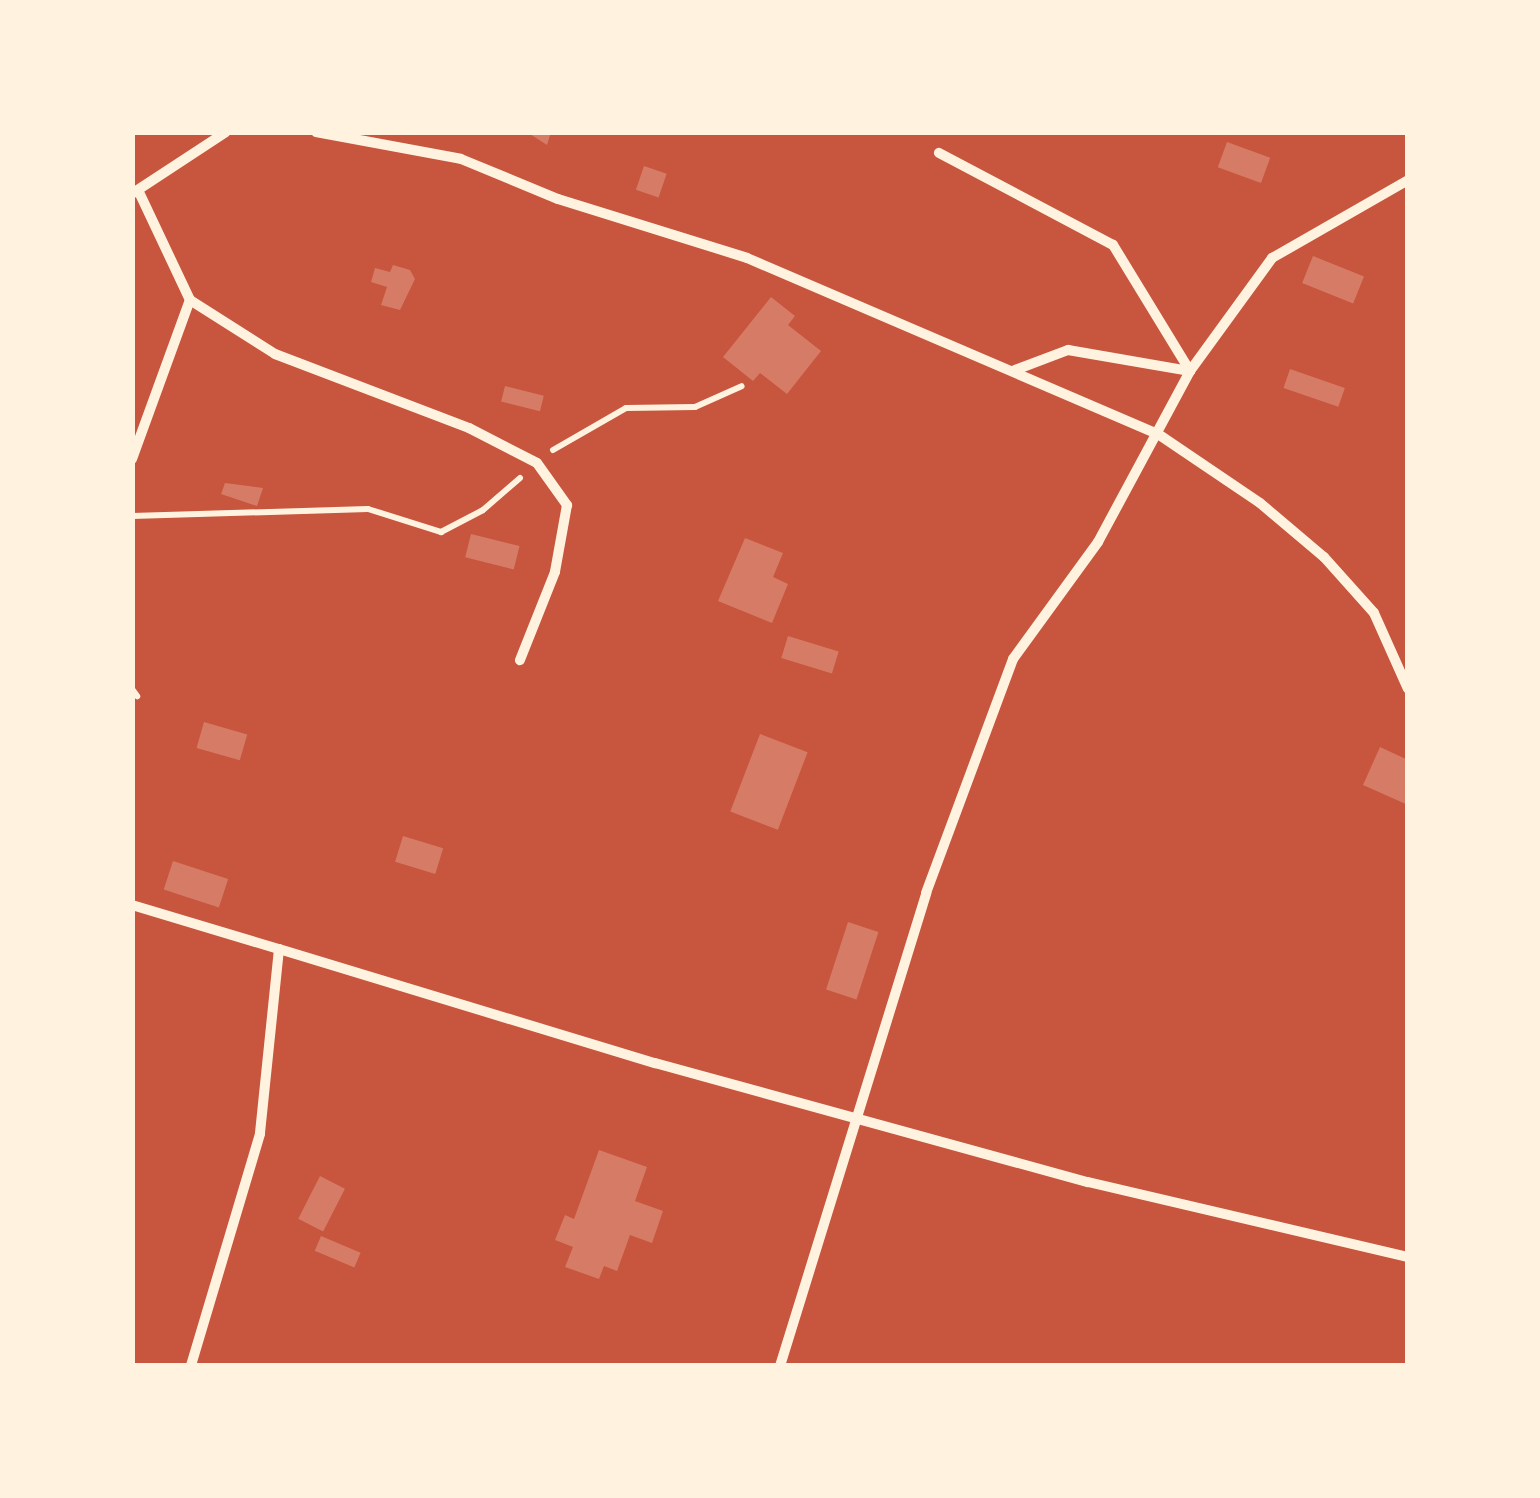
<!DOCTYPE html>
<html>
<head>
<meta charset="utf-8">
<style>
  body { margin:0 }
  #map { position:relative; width:1540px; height:1498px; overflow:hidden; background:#c8553d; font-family:"Nunito Sans",sans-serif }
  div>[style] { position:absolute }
  .building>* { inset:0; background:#d67c66; transform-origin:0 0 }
  .path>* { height:6px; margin:-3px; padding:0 3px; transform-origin:3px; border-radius:3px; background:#fff3e0 }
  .minor>* { height:10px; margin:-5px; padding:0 5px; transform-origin:5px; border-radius:5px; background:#fff3e0 }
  span { translate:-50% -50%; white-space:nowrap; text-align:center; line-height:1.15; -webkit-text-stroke:8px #fff3e0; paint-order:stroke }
  .frame { position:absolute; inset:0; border:135px solid #fff3e0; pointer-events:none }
</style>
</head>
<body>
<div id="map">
  <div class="building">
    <div style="clip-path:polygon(527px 132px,551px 132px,547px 145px)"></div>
    <div style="left:1227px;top:142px;width:46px;height:27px;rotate:20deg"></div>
    <div style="left:644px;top:166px;width:24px;height:25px;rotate:19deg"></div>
    <div style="left:1313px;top:256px;width:55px;height:29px;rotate:22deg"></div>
    <div style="clip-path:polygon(393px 265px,410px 270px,415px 279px,400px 310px,381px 305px,387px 287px,371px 282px,375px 268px,390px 272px)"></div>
    <div style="clip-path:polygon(771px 297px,795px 316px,788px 325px,821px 351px,787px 394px,760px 373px,753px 381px,723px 357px)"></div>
    <div style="left:1290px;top:369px;width:58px;height:20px;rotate:19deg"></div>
    <div style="left:505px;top:386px;width:40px;height:16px;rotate:14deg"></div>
    <div style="clip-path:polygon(225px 483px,263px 488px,257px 506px,221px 494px)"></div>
    <div style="left:471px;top:534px;width:50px;height:24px;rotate:14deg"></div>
    <div style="clip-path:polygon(745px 538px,783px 553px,773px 577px,788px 584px,772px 623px,718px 601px)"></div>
    <div style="left:788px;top:636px;width:53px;height:23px;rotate:17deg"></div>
    <div style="left:204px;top:722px;width:45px;height:27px;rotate:16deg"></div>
    <div style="left:760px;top:734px;width:51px;height:83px;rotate:21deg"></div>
    <div style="clip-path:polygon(1380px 747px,1408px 760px,1408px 805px,1363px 785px)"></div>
    <div style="left:403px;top:836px;width:42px;height:27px;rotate:17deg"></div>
    <div style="left:173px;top:861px;width:58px;height:30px;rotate:18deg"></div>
    <div style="left:848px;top:922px;width:32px;height:71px;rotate:18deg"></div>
    <div style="clip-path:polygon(599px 1150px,647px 1167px,635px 1201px,663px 1211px,652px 1243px,630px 1235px,617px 1271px,604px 1266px,599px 1279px,565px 1267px,573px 1247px,555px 1240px,565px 1215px,574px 1219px)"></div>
    <div style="left:320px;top:1176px;width:28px;height:48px;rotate:27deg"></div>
    <div style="left:321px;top:1236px;width:43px;height:16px;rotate:23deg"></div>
  </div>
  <div class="path">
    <div style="left:553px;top:450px;width:84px;rotate:-29.9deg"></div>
    <div style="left:626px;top:408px;width:69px;rotate:-0.8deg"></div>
    <div style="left:695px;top:407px;width:51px;rotate:-24.1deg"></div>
    <div style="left:132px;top:516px;width:236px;rotate:-1.7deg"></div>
    <div style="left:368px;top:509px;width:77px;rotate:17.5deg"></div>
    <div style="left:441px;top:532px;width:47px;rotate:-27.6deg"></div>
    <div style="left:483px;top:510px;width:49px;rotate:-40.9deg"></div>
    <div style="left:132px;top:689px;width:9px;rotate:54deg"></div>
  </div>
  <div class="minor">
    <div style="left:316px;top:132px;width:147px;rotate:10.5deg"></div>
    <div style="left:461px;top:159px;width:105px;rotate:22.4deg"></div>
    <div style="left:558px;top:199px;width:198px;rotate:17.3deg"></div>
    <div style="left:747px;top:258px;width:447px;rotate:23.2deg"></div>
    <div style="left:1158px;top:434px;width:123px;rotate:34.1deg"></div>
    <div style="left:1260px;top:503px;width:84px;rotate:40.2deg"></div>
    <div style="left:1324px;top:557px;width:75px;rotate:48.2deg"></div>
    <div style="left:1374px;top:613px;width:83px;rotate:65.9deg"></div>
    <div style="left:133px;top:193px;width:111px;rotate:-33.3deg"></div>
    <div style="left:190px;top:300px;width:101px;rotate:32.4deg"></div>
    <div style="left:275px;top:354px;width:208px;rotate:20.9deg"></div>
    <div style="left:469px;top:428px;width:76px;rotate:27.2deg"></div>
    <div style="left:537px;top:463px;width:52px;rotate:54.5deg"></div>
    <div style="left:567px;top:505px;width:68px;rotate:100.2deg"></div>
    <div style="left:555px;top:572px;width:95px;rotate:111.7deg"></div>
    <div style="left:1015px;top:370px;width:57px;rotate:-20.7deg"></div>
    <div style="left:1068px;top:350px;width:124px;rotate:9.8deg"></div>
    <div style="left:1190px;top:371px;width:140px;rotate:-54deg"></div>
    <div style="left:1272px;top:258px;width:157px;rotate:-29.8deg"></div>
    <div style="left:132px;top:459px;width:169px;rotate:-70deg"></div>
    <div style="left:190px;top:300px;width:119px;rotate:-115.3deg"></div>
    <div style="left:132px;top:905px;width:153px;rotate:16.7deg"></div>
    <div style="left:279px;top:949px;width:186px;rotate:95.9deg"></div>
    <div style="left:260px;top:1134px;width:242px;rotate:106.6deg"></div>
    <div style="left:279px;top:949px;width:393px;rotate:16.9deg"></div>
    <div style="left:655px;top:1063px;width:449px;rotate:15.4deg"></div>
    <div style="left:1088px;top:1182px;width:329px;rotate:13.2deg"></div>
    <div style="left:780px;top:1366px;width:495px;rotate:-72.8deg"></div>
    <div style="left:926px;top:893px;width:250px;rotate:-69.6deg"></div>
    <div style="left:1013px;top:659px;width:145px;rotate:-54deg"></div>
    <div style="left:1098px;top:542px;width:194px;rotate:-61.7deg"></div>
    <div style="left:1190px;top:371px;width:148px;rotate:-121.4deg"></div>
    <div style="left:1113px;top:245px;width:197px;rotate:-152.1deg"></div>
  </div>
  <div class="frame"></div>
</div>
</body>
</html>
